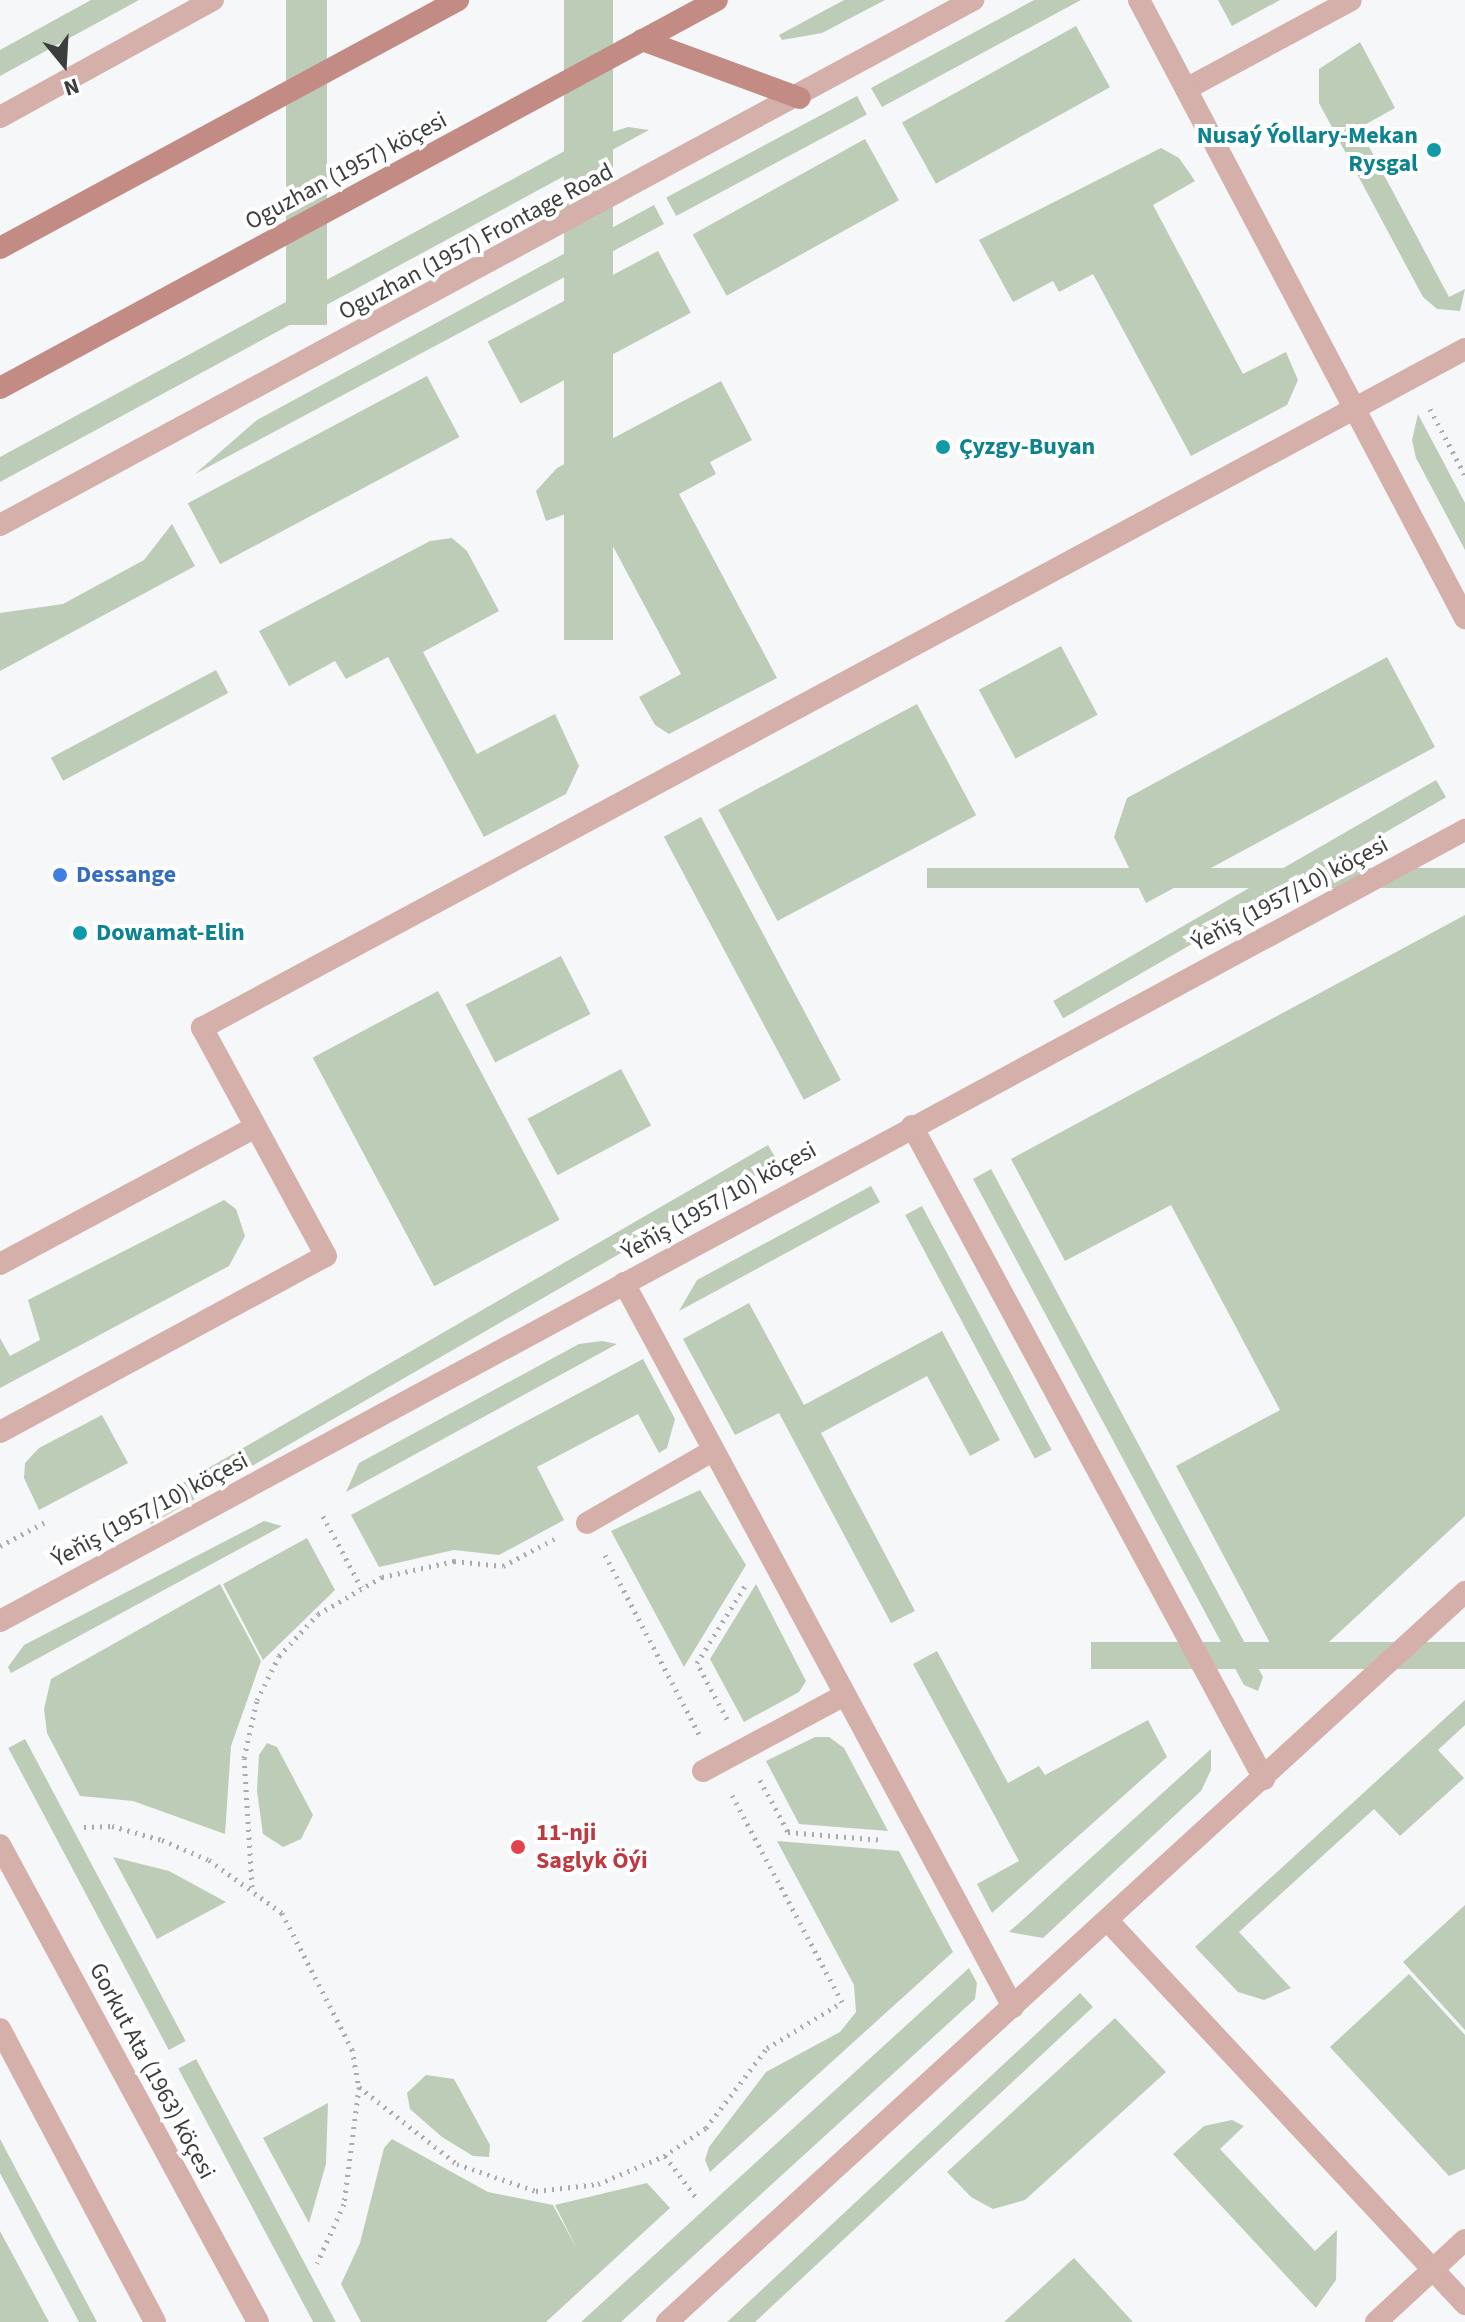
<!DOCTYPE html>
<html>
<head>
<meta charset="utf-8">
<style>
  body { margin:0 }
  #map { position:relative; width:1465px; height:2322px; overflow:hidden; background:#f5f7f9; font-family:"Source Sans 3",sans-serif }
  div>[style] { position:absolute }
  .green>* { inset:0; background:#bdccb6; transform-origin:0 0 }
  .path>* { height:5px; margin-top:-2.5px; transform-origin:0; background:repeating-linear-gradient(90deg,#aaabac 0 2px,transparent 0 8px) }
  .service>* { height:22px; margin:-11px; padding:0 11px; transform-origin:11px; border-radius:11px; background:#d5afaa }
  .minor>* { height:22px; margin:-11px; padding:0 11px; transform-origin:11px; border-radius:11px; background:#d5afaa }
  .secondary>* { height:22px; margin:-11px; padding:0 11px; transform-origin:11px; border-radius:11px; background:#c28b84 }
  .dots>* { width:22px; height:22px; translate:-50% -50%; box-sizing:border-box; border:4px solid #fff; border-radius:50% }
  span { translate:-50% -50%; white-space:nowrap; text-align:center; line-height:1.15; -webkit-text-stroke:8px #fff; paint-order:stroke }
  .culture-label { font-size:24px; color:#0d838f; font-weight:700 }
  .right { translate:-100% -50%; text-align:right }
  .left { translate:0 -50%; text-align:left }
  .street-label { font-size:24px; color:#3c3d3d }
  .shop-label { font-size:24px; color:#366cbe; font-weight:700 }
  .health-label { font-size:24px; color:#be3a42; font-weight:700 }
  .north { position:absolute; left:24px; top:24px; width:80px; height:80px; -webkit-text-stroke:6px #fff; paint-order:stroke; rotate:162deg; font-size:22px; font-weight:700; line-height:32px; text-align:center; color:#3c3d3d }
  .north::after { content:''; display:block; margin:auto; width:28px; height:36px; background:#3c3d3d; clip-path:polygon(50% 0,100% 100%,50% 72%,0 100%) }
</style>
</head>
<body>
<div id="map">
  <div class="green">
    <div style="clip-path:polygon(91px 0,139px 0,0 76px,0 50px)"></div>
    <div style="left:286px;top:0;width:41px;height:325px"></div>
    <div style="left:564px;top:0;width:49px;height:640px"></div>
    <div style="clip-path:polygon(844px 0,885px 0,822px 33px,782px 40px,779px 35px)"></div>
    <div style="clip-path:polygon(1034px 0,1081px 0,882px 107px,871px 88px)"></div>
    <div style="clip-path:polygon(1218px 0,1280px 0,1232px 26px)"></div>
    <div style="left:1076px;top:26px;width:70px;height:199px;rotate:61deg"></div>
    <div style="clip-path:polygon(1360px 42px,1395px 108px,1359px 128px,1449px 297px,1465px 289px,1460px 311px,1437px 309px,1423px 297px,1319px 103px,1319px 69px)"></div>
    <div style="left:857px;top:96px;width:21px;height:216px;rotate:62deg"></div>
    <div style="clip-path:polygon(628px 127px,649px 130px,0 482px,0 457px,583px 141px)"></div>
    <div style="left:865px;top:139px;width:70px;height:197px;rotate:61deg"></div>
    <div style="clip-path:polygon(1161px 148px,1179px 158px,1195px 181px,1153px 205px,1243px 374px,1286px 352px,1298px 380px,1287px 405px,1191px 456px,1093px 274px,1059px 292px,1053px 281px,1013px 302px,979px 240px)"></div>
    <div style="clip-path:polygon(654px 205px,664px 224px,195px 474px,257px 420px)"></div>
    <div style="left:658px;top:251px;width:70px;height:193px;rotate:62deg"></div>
    <div style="left:427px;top:376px;width:69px;height:271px;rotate:62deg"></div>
    <div style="clip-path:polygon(721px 381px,752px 440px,710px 462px,716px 474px,679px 494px,777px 678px,669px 734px,655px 725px,639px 697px,681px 674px,591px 505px,546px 521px,536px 491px,557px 468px)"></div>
    <div style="clip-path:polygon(1418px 414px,1465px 503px,1465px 550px,1416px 458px,1412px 440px)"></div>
    <div style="clip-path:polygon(172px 524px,195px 566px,0 671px,0 613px,63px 604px,144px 560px)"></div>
    <div style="clip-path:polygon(452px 538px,467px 551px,499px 611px,423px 652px,477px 754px,555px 714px,579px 766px,566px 794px,484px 837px,388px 657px,346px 679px,335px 661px,289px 686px,259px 631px,430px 541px)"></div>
    <div style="left:1061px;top:646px;width:78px;height:93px;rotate:62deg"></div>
    <div style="clip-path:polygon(1387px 657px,1435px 747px,1146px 903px,1114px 837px,1127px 798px)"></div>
    <div style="left:216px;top:670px;width:26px;height:187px;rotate:62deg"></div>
    <div style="left:917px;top:704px;width:126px;height:225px;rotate:62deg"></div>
    <div style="left:1436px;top:780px;width:20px;height:442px;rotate:60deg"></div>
    <div style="left:701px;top:817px;width:298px;height:42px;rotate:62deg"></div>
    <div style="left:1465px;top:868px;width:20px;height:538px;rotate:90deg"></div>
    <div style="clip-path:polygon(1465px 915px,1465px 1516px,1316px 1654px,1287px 1663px,1272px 1647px,1176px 1466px,1280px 1410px,1171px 1205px,1065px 1261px,1011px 1159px)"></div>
    <div style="left:561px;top:956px;width:65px;height:107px;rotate:63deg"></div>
    <div style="left:438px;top:991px;width:259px;height:142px;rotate:62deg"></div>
    <div style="left:621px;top:1069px;width:64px;height:106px;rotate:62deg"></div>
    <div style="left:768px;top:1145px;width:20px;height:724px;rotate:60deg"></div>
    <div style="clip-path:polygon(991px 1169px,1263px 1677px,1258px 1691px,1244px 1685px,973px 1179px)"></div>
    <div style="clip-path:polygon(871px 1186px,880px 1202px,679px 1311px,697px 1280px)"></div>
    <div style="clip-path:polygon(224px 1200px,236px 1209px,245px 1236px,229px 1266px,0 1388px,0 1338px,10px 1356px,40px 1340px,28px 1300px)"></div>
    <div style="left:922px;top:1206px;width:276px;height:19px;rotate:62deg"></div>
    <div style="clip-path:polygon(749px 1303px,804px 1405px,942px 1331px,1000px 1440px,970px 1456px,927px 1376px,821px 1433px,915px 1611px,891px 1623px,779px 1413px,735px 1435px,683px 1339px)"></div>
    <div style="clip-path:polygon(602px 1341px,617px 1344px,346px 1492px,359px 1463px,579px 1344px)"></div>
    <div style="clip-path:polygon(643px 1359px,675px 1419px,667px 1448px,659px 1453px,638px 1414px,537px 1467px,564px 1520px,499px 1555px,454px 1550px,379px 1567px,351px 1515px)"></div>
    <div style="clip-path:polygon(102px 1415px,128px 1463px,39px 1510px,24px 1478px,25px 1463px,39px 1448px)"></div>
    <div style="clip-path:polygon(700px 1490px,746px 1565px,684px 1667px,611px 1531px)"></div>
    <div style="clip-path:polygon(264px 1521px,282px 1526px,11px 1673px,8px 1667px,24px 1645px)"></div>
    <div style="clip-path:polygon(307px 1538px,335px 1590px,263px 1660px,223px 1584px)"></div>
    <div style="clip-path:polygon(220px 1584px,261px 1661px,231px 1746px,225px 1834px,133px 1801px,80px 1796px,47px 1733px,44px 1709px,51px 1679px)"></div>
    <div style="clip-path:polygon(756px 1584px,806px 1681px,799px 1692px,744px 1722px,710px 1659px)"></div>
    <div style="left:1465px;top:1642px;width:27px;height:374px;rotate:90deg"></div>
    <div style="clip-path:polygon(937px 1651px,1008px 1783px,1039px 1766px,1045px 1775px,1148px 1720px,1167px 1757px,992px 1913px,977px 1884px,1019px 1861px,913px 1664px)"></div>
    <div style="clip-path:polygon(1465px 1700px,1465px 1725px,1438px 1750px,1464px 1778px,1400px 1836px,1374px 1809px,1239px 1932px,1291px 1988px,1264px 2000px,1238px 1992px,1195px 1947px)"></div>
    <div style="clip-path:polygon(815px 1737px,829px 1737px,844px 1748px,888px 1831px,799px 1824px,766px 1761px)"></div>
    <div style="left:25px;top:1739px;width:342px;height:19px;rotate:62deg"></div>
    <div style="clip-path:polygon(267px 1743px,277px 1747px,313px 1815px,301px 1839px,283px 1847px,263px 1834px,257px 1791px,259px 1755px)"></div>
    <div style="clip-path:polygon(1211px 1749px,1211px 1770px,1201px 1791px,1043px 1938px,1009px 1932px)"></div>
    <div style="clip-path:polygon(777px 1841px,899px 1851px,953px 1952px,710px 2172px,705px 2160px,709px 2147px,766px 2072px,840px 2032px,856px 2012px,854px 1985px)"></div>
    <div style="clip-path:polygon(113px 1857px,169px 1871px,226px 1902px,157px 1939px)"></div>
    <div style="clip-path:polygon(1465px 1905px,1465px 2030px,1403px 1962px)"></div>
    <div style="clip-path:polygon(969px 1968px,977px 1983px,975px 1999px,621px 2322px,581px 2322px)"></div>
    <div style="clip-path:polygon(1409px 1974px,1465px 2035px,1465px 2169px,1449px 2176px,1330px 2047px)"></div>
    <div style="left:1080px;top:1993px;width:19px;height:487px;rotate:47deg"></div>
    <div style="clip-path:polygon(1115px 2018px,1166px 2072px,1025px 2200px,993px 2209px,971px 2197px,947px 2172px)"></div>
    <div style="left:196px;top:2059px;width:298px;height:20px;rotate:62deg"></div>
    <div style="clip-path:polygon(426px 2075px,454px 2079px,490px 2145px,489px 2157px,473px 2156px,442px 2137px,410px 2109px,407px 2093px)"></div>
    <div style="clip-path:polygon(328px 2103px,326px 2164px,309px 2223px,263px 2138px)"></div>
    <div style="clip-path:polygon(1232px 2120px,1244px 2126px,1220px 2149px,1315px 2251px,1337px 2230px,1336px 2280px,1316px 2308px,1173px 2154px,1204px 2126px)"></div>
    <div style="clip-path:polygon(0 2139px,97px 2322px,79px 2322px,0 2173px)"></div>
    <div style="clip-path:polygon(392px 2139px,488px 2192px,553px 2205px,577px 2249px,555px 2205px,647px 2183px,670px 2208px,546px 2322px,361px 2322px,341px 2284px,360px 2243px,384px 2148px)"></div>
    <div style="clip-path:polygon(0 2231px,49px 2322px,0 2322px)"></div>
    <div style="clip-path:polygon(1074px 2258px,1133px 2322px,1004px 2322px)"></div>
  </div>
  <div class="path">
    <div style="left:1430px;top:409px;width:75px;rotate:62.1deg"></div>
    <div style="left:323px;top:1516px;width:81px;rotate:61.8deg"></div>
    <div style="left:0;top:1546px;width:51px;rotate:-28.1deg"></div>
    <div style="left:605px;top:1555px;width:202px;rotate:62.3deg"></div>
    <div style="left:727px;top:1719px;width:64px;rotate:-118.2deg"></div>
    <div style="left:697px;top:1663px;width:91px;rotate:-58.1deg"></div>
    <div style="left:760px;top:1780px;width:59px;rotate:61.7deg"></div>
    <div style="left:788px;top:1832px;width:95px;rotate:4.8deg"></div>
    <div style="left:84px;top:1827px;width:28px;rotate:-2deg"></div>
    <div style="left:112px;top:1826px;width:52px;rotate:15.6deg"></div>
    <div style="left:162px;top:1840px;width:51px;rotate:23.1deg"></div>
    <div style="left:209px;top:1860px;width:90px;rotate:36deg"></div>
    <div style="left:282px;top:1913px;width:153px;rotate:62.8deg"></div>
    <div style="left:352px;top:2049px;width:39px;rotate:80deg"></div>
    <div style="left:359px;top:2087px;width:118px;rotate:97.3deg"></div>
    <div style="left:344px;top:2204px;width:65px;rotate:114.6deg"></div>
    <div style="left:252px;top:1887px;width:129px;rotate:-93.5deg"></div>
    <div style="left:244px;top:1758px;width:59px;rotate:-77.4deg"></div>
    <div style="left:257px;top:1700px;width:49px;rotate:-63.4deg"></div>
    <div style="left:279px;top:1656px;width:57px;rotate:-47.1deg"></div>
    <div style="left:318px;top:1614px;width:74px;rotate:-30deg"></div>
    <div style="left:382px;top:1577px;width:74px;rotate:-12.5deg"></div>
    <div style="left:454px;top:1561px;width:49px;rotate:5.8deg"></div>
    <div style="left:503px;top:1566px;width:58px;rotate:-27.9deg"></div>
    <div style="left:359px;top:2087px;width:125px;rotate:38.2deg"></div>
    <div style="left:457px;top:2164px;width:83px;rotate:18.9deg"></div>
    <div style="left:536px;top:2191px;width:62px;rotate:-6.4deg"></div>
    <div style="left:598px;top:2184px;width:72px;rotate:-23deg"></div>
    <div style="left:664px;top:2156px;width:50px;rotate:-33.7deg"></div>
    <div style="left:706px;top:2128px;width:101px;rotate:-52.7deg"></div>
    <div style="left:767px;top:2048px;width:88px;rotate:-31.5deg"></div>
    <div style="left:842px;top:2002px;width:234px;rotate:-118deg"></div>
    <div style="left:665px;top:2156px;width:55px;rotate:53.1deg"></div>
  </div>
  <div class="service">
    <div style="left:1186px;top:89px;width:187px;rotate:-28.3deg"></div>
    <div style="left:912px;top:1126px;width:742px;rotate:61.67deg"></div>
    <div style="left:0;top:1264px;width:289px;rotate:-28.2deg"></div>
    <div style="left:624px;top:1283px;width:822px;rotate:61.75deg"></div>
    <div style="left:0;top:1432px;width:370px;rotate:-28.4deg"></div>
    <div style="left:326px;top:1256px;width:260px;rotate:-118.5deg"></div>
    <div style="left:202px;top:1028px;width:1434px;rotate:-28.26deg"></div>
    <div style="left:587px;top:1523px;width:146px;rotate:-29.9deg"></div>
    <div style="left:703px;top:1771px;width:161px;rotate:-28.2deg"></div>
    <div style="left:1108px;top:1921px;width:524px;rotate:47.01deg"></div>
    <div style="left:1376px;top:2322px;width:121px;rotate:-42.7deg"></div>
  </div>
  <div class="minor">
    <div style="left:1139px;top:0;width:699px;rotate:62.19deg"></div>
    <div style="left:0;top:117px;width:243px;rotate:-28.8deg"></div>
    <div style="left:0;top:525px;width:1106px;rotate:-28.35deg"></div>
    <div style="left:0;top:1621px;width:1665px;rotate:-28.37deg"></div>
    <div style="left:0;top:1845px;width:542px;rotate:61.59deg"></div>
    <div style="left:0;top:2029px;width:331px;rotate:62.1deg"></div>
    <div style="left:667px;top:2322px;width:1082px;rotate:-42.45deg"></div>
  </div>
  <div class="secondary">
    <div style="left:642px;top:40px;width:168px;rotate:20.2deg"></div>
    <div style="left:0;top:248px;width:521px;rotate:-28.43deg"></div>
    <div style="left:0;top:388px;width:815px;rotate:-28.42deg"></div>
  </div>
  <div class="dots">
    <div style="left:1434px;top:150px;background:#0f9aa8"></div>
    <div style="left:943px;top:447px;background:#0f9aa8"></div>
    <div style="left:60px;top:875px;background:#3f7fe0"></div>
    <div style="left:80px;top:933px;background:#0f9aa8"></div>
    <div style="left:518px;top:1847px;background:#e0444e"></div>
  </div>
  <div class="culture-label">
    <span class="right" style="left:1418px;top:150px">Nusaý Ýollary-Mekan<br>Rysgal</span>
    <span class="left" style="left:959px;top:447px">Çyzgy-Buyan</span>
    <span class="left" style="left:96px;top:933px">Dowamat-Elin</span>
  </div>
  <div class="street-label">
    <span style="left:346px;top:171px;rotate:-28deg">Oguzhan (1957) köçesi</span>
    <span style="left:476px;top:242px;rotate:-28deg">Oguzhan (1957) Frontage Road</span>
    <span style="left:1290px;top:894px;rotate:-28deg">Ýeňiş (1957/10) köçesi</span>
    <span style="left:719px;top:1201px;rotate:-29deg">Ýeňiş (1957/10) köçesi</span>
    <span style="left:150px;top:1510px;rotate:-28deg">Ýeňiş (1957/10) köçesi</span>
    <span style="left:152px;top:2071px;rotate:62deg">Gorkut Ata (1963) köçesi</span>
  </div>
  <div class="shop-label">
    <span class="left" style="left:76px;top:875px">Dessange</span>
  </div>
  <div class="health-label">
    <span class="left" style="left:536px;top:1847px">11-nji<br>Saglyk Öýi</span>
  </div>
  <div class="north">N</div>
</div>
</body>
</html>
